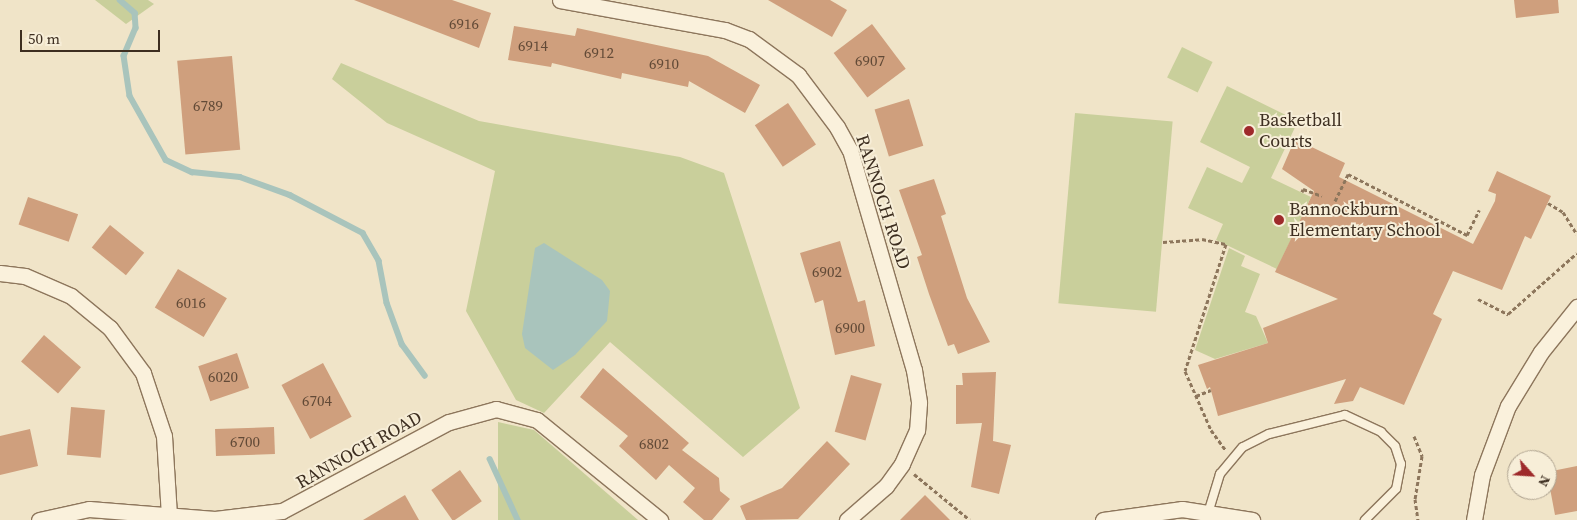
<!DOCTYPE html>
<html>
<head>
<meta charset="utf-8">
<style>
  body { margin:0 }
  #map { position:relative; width:1577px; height:520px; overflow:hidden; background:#f0e4c8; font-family:"Source Serif 4",serif }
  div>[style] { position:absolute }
  .green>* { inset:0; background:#c9cf9b; transform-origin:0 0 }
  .water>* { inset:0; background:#a9c4bc }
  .stream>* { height:5.5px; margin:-2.75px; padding:0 2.75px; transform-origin:2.75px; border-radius:2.75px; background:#a9c4bc }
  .building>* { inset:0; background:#cf9f7d; transform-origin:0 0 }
  .path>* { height:3px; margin-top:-1.5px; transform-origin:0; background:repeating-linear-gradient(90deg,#8d765c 0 4px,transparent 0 6.5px) }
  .roads { filter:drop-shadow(1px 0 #8d765c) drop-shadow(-1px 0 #8d765c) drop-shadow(0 1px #8d765c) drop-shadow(0 -1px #8d765c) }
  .lane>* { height:8px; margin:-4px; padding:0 4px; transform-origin:4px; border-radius:4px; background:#faf1dc }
  .street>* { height:15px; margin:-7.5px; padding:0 7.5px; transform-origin:7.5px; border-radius:7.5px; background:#faf1dc }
  .dots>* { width:14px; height:14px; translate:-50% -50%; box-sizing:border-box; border:2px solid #f7eed8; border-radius:50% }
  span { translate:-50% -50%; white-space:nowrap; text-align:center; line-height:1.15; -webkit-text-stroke:4px #f7eed8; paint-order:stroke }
  .number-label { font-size:15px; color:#624a37 }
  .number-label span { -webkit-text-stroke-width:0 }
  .poi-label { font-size:18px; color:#3d2e20 }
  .left { translate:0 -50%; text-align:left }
  .street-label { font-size:18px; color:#3d2e20 }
  .north { position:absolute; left:1507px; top:450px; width:50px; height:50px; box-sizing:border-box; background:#f7eed8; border:1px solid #ada18e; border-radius:50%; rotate:116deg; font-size:14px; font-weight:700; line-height:20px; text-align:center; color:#3d2e20 }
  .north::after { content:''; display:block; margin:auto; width:18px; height:22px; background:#9e2a2b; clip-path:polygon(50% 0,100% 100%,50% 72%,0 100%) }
  .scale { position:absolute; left:20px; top:30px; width:140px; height:22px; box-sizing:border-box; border:2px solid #3d2e20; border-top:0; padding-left:6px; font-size:15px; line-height:18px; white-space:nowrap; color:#3d2e20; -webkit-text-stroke:4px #f7eed8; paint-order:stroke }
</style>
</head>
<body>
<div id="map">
  <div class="green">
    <div style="clip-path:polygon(95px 0,148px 0,154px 4px,126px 24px)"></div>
    <div style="left:1182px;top:47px;width:34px;height:34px;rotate:26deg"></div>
    <div style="clip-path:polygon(341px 63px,479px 121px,680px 157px,724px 173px,800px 408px,743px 457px,610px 342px,544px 413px,516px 400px,466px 311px,495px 171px,387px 123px,332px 79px)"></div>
    <div style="clip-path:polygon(1227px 86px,1298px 121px,1271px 178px,1311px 197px,1277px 269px,1216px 240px,1223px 224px,1188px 208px,1207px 167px,1242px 183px,1250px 167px,1200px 142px)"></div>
    <div style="left:1075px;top:113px;width:98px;height:191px;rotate:5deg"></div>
    <div style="clip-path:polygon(1229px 248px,1245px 256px,1241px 266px,1260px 274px,1245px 312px,1256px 316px,1268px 343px,1215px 359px,1195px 350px)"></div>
    <div style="clip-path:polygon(498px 422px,534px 430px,638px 520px,498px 520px)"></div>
  </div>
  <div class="water">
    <div style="clip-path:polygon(544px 243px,602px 280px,610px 291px,607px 321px,575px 355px,553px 370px,525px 348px,522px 334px,535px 248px)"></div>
  </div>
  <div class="stream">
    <div style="left:120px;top:0;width:20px;rotate:41deg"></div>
    <div style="left:135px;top:13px;width:15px;rotate:86deg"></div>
    <div style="left:136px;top:28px;width:30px;rotate:113deg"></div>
    <div style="left:124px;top:56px;width:40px;rotate:81.5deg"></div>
    <div style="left:130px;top:96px;width:73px;rotate:60.6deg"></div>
    <div style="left:166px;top:160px;width:29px;rotate:25deg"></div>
    <div style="left:192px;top:172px;width:48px;rotate:5.9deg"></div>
    <div style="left:240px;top:177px;width:53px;rotate:19.8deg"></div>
    <div style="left:290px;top:195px;width:82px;rotate:27.5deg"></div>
    <div style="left:363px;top:233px;width:32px;rotate:60deg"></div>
    <div style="left:379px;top:261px;width:43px;rotate:79.2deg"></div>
    <div style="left:387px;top:303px;width:44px;rotate:69.9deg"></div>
    <div style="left:402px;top:344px;width:39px;rotate:54deg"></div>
    <div style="left:490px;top:459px;width:67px;rotate:65.3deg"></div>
  </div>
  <div class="building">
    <div style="clip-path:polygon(354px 0,452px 0,491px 13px,479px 48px)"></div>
    <div style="clip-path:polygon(768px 0,830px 0,847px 10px,832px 37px)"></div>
    <div style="clip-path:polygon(1514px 0,1558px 0,1559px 13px,1516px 18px)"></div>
    <div style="left:872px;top:24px;width:56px;height:48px;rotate:53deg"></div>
    <div style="clip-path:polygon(514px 26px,575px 36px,577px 28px,708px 56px,760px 85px,745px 113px,689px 81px,688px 87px,622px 73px,621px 79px,552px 63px,551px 67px,508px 60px)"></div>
    <div style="left:232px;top:56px;width:94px;height:55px;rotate:85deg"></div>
    <div style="left:909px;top:99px;width:49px;height:36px;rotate:73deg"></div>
    <div style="left:788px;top:103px;width:50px;height:40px;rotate:56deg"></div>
    <div style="clip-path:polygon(1295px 139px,1345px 163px,1339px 177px,1473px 244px,1495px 201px,1496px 194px,1488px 191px,1497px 171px,1551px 196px,1531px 239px,1525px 236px,1502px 290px,1453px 271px,1433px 314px,1442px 319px,1404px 405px,1360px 387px,1353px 401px,1334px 404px,1346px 379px,1218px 416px,1210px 387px,1207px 389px,1198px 365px,1268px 343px,1263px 328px,1338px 299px,1275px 272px,1314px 191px,1282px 169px)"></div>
    <div style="clip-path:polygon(934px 179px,946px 214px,941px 216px,967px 298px,990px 342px,958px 354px,954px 344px,948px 346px,929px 294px,917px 257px,922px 255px,899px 190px)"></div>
    <div style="left:28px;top:197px;width:53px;height:29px;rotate:19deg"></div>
    <div style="left:110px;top:225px;width:44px;height:29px;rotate:39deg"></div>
    <div style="clip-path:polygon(840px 241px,858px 302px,865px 300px,875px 346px,835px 355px,823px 300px,815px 303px,800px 253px)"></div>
    <div style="left:178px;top:269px;width:57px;height:45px;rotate:31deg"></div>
    <div style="left:44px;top:335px;width:49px;height:35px;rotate:41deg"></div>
    <div style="left:237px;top:353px;width:37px;height:41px;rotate:71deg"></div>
    <div style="left:323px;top:363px;width:61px;height:47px;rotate:62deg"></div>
    <div style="clip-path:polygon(603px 368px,689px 443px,682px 450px,719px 478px,720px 491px,730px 499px,712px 520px,704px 520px,683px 502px,695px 488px,669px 465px,656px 480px,619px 446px,628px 436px,580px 397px)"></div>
    <div style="clip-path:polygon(996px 372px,993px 441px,1011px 445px,999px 494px,971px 487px,982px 423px,956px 424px,956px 385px,963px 385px,962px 373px)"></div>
    <div style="left:851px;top:375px;width:32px;height:59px;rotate:16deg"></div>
    <div style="left:71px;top:407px;width:34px;height:48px;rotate:5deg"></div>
    <div style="left:274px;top:427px;width:27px;height:59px;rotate:88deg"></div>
    <div style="clip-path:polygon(30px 429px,38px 466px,0 475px,0 436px)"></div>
    <div style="clip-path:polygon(827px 441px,850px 464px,798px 519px,746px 520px,740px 506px,782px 488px)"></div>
    <div style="clip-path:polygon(1577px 466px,1577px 511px,1555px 515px,1547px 472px)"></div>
    <div style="left:460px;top:470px;width:38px;height:35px;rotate:55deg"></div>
    <div style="clip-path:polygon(405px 495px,419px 520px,363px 520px)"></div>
    <div style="clip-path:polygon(925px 495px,950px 520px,900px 520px)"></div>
  </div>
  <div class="path">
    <div style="left:1302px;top:192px;width:3px;rotate:-72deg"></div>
    <div style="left:1303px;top:189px;width:20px;rotate:20deg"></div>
    <div style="left:1335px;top:201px;width:30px;rotate:-64deg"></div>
    <div style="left:1348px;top:174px;width:134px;rotate:27.1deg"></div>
    <div style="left:1467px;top:235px;width:28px;rotate:-64deg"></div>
    <div style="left:1548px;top:203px;width:17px;rotate:31deg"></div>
    <div style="left:1563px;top:212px;width:26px;rotate:58deg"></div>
    <div style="left:1163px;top:242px;width:39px;rotate:-4deg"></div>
    <div style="left:1202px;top:239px;width:25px;rotate:12deg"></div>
    <div style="left:1226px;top:244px;width:133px;rotate:107.9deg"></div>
    <div style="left:1185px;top:371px;width:64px;rotate:66.2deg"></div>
    <div style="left:1211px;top:430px;width:24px;rotate:54deg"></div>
    <div style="left:1478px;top:299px;width:34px;rotate:27deg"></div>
    <div style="left:1508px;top:314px;width:92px;rotate:-41.5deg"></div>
    <div style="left:1196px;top:396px;width:16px;rotate:-22deg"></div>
    <div style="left:1414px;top:436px;width:22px;rotate:68deg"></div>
    <div style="left:1422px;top:456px;width:44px;rotate:99.2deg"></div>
    <div style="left:1415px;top:499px;width:21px;rotate:82deg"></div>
    <div style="left:914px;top:474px;width:72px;rotate:39.4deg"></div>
  </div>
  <div class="roads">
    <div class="lane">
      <div style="left:1209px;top:510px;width:38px;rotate:-73deg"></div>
      <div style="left:1220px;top:474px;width:35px;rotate:-50deg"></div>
      <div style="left:1243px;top:447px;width:29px;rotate:-27deg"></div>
      <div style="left:1269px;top:434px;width:78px;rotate:-14deg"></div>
      <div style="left:1345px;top:415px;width:40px;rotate:25deg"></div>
      <div style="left:1381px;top:432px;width:20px;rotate:45deg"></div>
      <div style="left:1395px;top:446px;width:19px;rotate:72deg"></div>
      <div style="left:1401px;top:464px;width:25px;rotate:101deg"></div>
      <div style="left:1396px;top:489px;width:44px;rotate:135deg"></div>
    </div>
    <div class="street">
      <div style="left:560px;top:0;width:168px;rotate:10.3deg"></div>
      <div style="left:725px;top:30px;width:26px;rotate:21deg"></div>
      <div style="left:749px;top:39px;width:61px;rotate:36.3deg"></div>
      <div style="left:798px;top:75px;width:65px;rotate:53.1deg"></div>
      <div style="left:837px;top:127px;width:26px;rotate:61deg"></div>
      <div style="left:850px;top:150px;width:229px;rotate:73.8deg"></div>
      <div style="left:914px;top:370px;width:33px;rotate:81deg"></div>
      <div style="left:919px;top:403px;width:27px;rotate:94deg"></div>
      <div style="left:917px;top:430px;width:37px;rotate:114deg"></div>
      <div style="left:902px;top:464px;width:27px;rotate:126deg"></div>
      <div style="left:886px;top:486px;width:52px;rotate:138.9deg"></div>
      <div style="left:0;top:273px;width:25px;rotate:7deg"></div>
      <div style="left:25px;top:276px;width:50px;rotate:23.5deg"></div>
      <div style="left:71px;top:296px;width:50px;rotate:39.4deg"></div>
      <div style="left:110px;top:328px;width:56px;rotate:53.7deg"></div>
      <div style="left:143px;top:373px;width:66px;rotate:71.6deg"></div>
      <div style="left:164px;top:436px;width:79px;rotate:86.4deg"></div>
      <div style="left:39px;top:520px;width:51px;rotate:-12.4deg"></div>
      <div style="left:89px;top:509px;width:126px;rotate:4.5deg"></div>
      <div style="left:215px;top:519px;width:67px;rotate:-6.8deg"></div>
      <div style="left:282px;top:511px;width:189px;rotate:-28.1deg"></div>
      <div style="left:449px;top:422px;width:49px;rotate:-15.5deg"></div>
      <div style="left:496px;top:409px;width:42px;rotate:15deg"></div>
      <div style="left:537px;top:420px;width:159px;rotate:39.1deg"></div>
      <div style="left:1103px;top:520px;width:80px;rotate:-7.9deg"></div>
      <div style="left:1182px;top:509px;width:71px;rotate:8.9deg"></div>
      <div style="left:1474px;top:520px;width:46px;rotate:-79.9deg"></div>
      <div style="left:1482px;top:475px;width:74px;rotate:-69.4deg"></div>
      <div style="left:1508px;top:406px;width:63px;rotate:-58.6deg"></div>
      <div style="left:1541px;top:352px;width:58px;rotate:-51.3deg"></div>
    </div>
  </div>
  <div class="dots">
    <div style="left:1249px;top:131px;background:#9e2a2b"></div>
    <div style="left:1279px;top:220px;background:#9e2a2b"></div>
  </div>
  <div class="number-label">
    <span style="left:464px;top:24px">6916</span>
    <span style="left:533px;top:46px">6914</span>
    <span style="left:599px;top:53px">6912</span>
    <span style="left:870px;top:61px">6907</span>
    <span style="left:664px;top:64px">6910</span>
    <span style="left:208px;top:106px">6789</span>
    <span style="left:827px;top:272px">6902</span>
    <span style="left:191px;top:303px">6016</span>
    <span style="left:850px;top:328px">6900</span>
    <span style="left:223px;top:377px">6020</span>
    <span style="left:317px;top:401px">6704</span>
    <span style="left:245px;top:442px">6700</span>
    <span style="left:654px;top:444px">6802</span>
  </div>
  <div class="poi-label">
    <span class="left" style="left:1259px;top:131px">Basketball<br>Courts</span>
    <span class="left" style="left:1289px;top:220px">Bannockburn<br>Elementary School</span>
  </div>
  <div class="street-label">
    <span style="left:883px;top:202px;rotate:72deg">RANNOCH ROAD</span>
    <span style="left:359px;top:450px;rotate:-29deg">RANNOCH ROAD</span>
  </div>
  <div class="north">N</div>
  <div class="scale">50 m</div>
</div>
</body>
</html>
